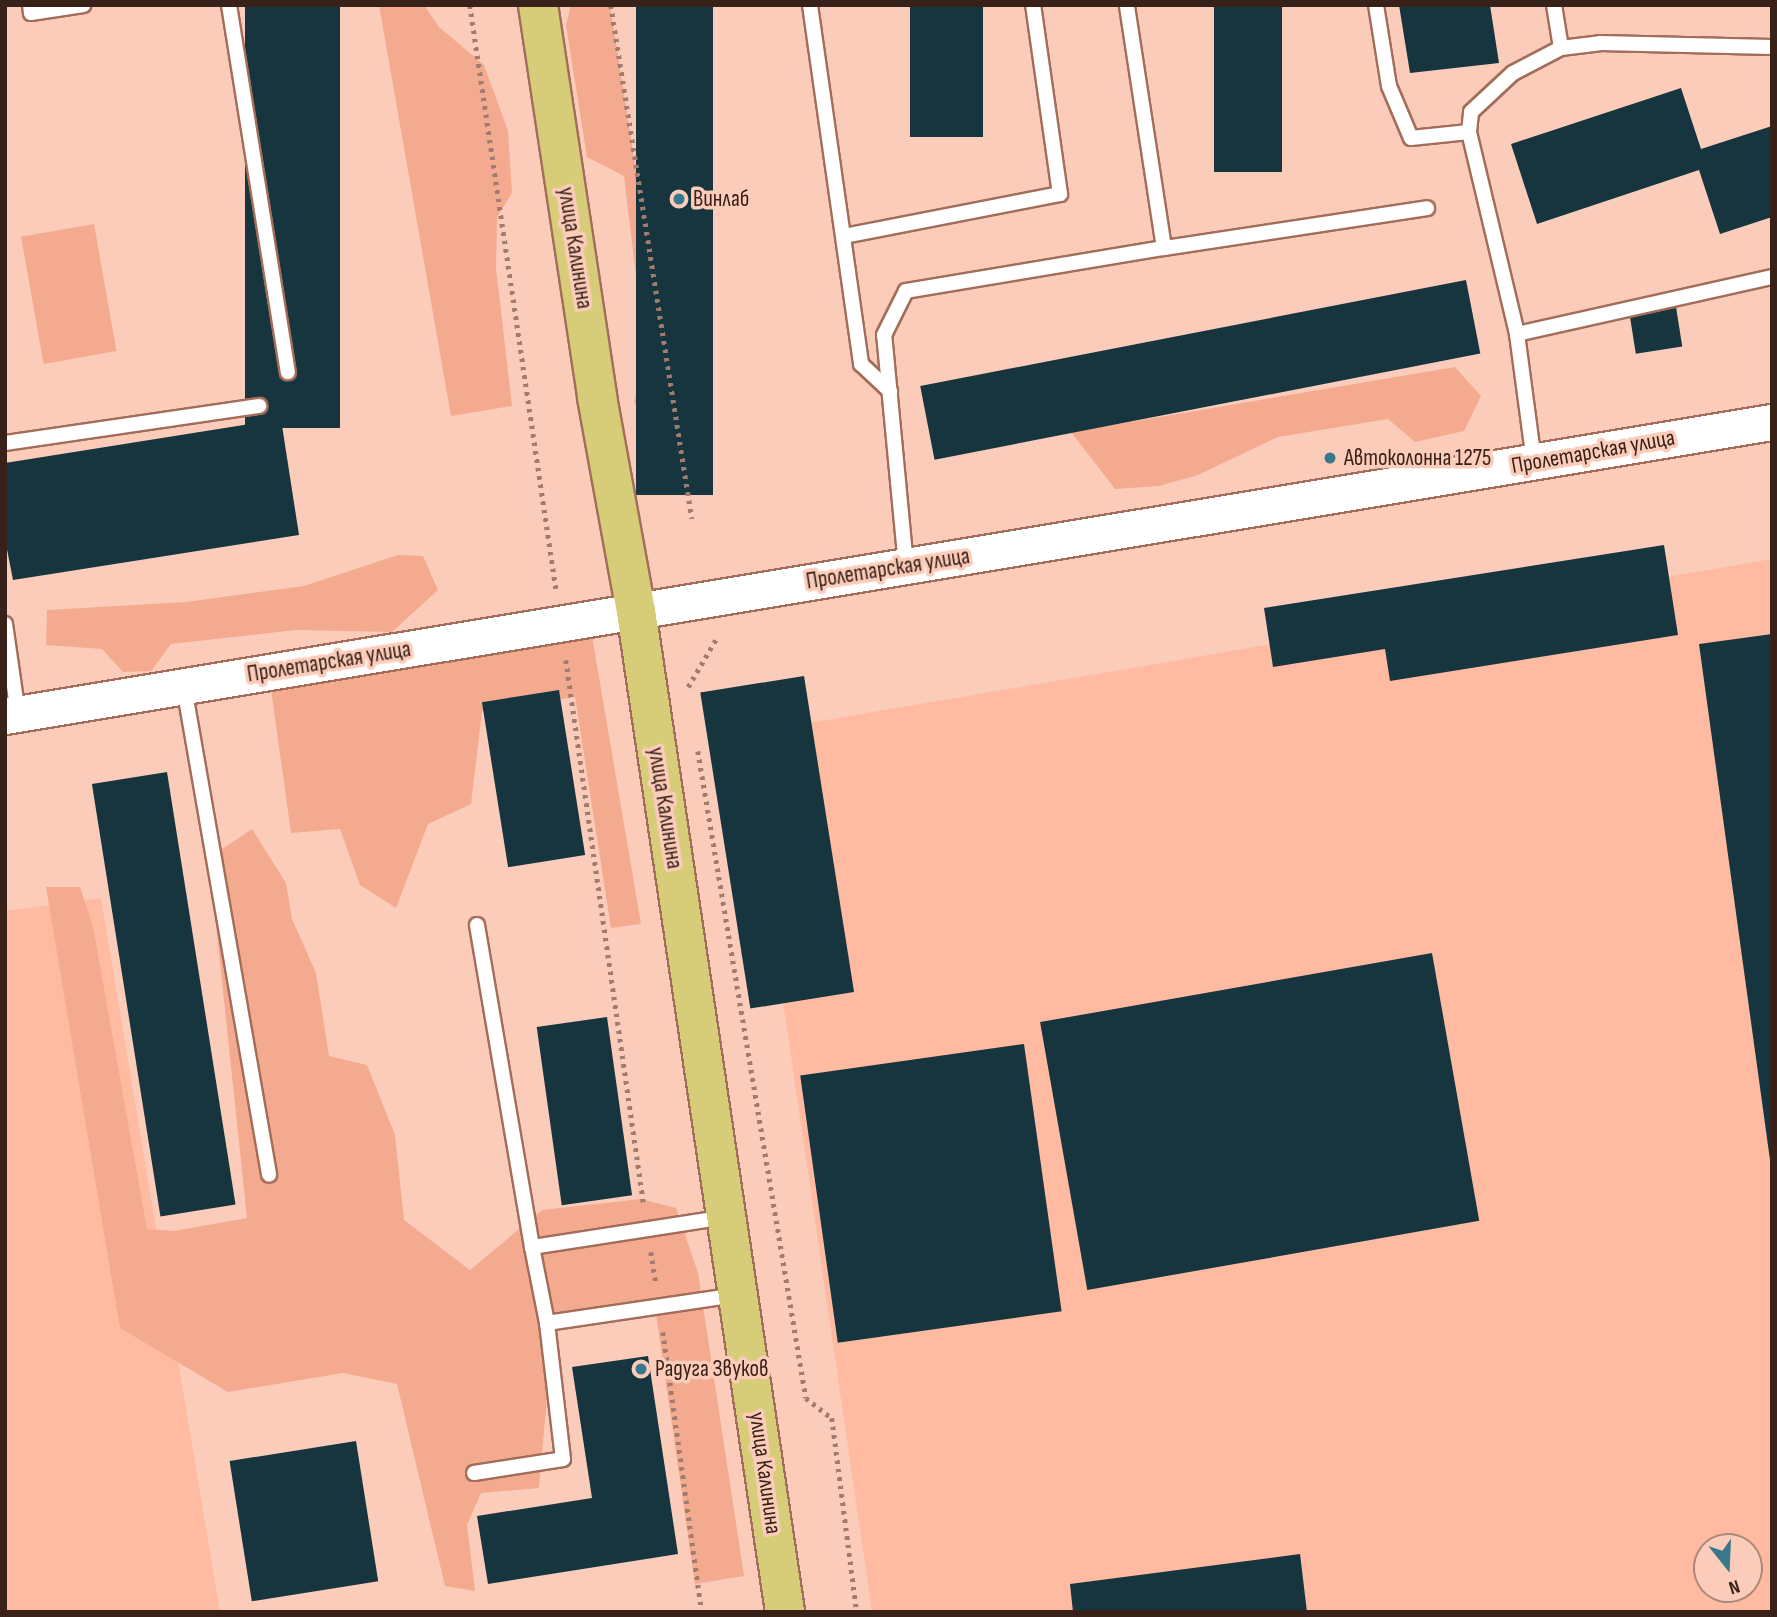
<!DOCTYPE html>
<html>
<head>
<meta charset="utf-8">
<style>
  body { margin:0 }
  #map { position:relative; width:1777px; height:1617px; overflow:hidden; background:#fcccba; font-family:"Sofia Sans Condensed",sans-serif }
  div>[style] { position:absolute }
  .built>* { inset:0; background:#ffbba2 }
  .green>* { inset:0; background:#f3aa8f; transform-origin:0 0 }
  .building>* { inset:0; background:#17353e; transform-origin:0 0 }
  .path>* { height:4.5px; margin-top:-2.25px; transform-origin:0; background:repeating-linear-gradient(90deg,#a07c6e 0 3.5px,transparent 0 8.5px) }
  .roads { filter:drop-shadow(2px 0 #a36d5a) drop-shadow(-2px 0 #a36d5a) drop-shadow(0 2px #a36d5a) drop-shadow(0 -2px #a36d5a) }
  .service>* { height:14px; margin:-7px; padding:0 7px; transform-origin:7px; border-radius:7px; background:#fff }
  .tertiary>* { height:35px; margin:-17.5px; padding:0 17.5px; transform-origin:17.5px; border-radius:17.5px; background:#fff }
  .primary>* { height:38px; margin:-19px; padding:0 19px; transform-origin:19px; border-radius:19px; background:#d7cc78 }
  .dots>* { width:19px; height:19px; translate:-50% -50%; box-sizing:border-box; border:4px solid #fcccba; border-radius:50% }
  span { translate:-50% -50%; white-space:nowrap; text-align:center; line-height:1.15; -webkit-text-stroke:7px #fcccba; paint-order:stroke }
  .poi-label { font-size:23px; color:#372119 }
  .left { translate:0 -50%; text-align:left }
  .street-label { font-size:23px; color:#372119 }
  .frame { position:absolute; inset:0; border:7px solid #372119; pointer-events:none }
  .north { position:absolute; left:1693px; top:1533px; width:70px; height:70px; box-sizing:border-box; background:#fcccba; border:2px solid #ad887a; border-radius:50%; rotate:162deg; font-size:19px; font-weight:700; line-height:28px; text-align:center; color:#372119 }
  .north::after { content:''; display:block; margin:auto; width:24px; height:32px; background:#38788c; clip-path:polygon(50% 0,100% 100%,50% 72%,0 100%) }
</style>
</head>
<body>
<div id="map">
  <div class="built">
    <div style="clip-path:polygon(evenodd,1772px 559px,1772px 1612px,872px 1612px,744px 734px,1772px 559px,1707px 1547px,1749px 1547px,1749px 1589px,1707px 1589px,1707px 1547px)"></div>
    <div style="clip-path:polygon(101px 898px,220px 1612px,5px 1612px,5px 911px)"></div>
  </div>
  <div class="green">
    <div style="clip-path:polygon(379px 5px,424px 5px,439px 27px,484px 65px,508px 131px,512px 193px,497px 217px,496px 268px,512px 406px,451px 416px)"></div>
    <div style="clip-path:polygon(571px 5px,610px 5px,680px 449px,653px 435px,634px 402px,646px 359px,624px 176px,587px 157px,566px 25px)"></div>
    <div style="left:94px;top:224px;width:129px;height:74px;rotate:80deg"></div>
    <div style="clip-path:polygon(1455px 367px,1481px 396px,1464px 431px,1415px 442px,1388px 419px,1278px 437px,1198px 475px,1159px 486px,1115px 489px,1071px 432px)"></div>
    <div style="clip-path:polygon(398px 555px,423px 556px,438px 590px,392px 632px,296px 630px,171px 644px,151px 671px,123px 672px,102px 649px,46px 645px,47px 610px,186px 602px,304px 586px)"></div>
    <div style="clip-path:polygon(592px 636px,641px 924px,611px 928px,575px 697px,482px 711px,471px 804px,428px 824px,396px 908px,360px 885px,340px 829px,291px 833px,271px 689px)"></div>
    <div style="clip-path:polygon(252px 829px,286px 883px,292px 919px,316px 973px,329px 1056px,367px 1065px,395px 1135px,404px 1220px,470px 1270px,542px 1210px,641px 1199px,676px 1208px,698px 1273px,744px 1576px,695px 1584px,656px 1314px,553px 1329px,539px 1488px,481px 1493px,467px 1525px,475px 1591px,445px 1586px,397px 1384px,343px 1373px,228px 1392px,120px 1328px,46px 887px,80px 887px,93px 927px,147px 1229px,174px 1231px,247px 1218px,209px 858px)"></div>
  </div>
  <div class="building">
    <div style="left:245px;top:5px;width:95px;height:423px"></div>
    <div style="left:636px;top:5px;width:77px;height:490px"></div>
    <div style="left:910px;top:5px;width:73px;height:132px"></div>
    <div style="left:1214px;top:5px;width:68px;height:167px"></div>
    <div style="clip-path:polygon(1399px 5px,1490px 5px,1499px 63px,1410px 73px)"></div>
    <div style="clip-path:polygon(1681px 88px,1701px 149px,1772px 126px,1772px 217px,1720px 234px,1699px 170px,1537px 224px,1511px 144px)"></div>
    <div style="left:1466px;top:280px;width:75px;height:556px;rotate:79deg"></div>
    <div style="left:1676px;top:307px;width:40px;height:47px;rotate:81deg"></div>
    <div style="clip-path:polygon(281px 419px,299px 535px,13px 580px,5px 539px,5px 463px)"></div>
    <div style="clip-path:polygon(1664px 545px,1678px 635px,1390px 681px,1385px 649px,1273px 667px,1264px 608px)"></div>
    <div style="clip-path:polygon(1772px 634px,1772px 1159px,1770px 1160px,1699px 644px)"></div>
    <div style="left:804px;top:676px;width:320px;height:105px;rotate:81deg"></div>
    <div style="left:559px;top:690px;width:167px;height:78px;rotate:81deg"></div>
    <div style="left:167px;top:772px;width:438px;height:76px;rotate:81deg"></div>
    <div style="left:1432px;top:953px;width:272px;height:398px;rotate:80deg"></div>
    <div style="left:607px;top:1017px;width:180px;height:71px;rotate:82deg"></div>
    <div style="left:1024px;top:1044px;width:270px;height:226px;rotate:82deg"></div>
    <div style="clip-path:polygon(648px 1356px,678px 1554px,488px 1584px,477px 1516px,592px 1498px,572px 1367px)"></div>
    <div style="left:356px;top:1441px;width:142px;height:128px;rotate:81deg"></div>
    <div style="clip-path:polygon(1300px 1554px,1307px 1612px,1073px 1612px,1070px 1584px)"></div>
  </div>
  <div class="path">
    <div style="left:470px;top:5px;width:590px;rotate:81.62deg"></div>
    <div style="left:611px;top:5px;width:520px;rotate:81.04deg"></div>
    <div style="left:566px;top:660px;width:552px;rotate:81.87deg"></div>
    <div style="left:688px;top:687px;width:56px;rotate:-59.7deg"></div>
    <div style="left:698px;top:751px;width:656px;rotate:80.52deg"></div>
    <div style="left:806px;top:1398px;width:33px;rotate:38deg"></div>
    <div style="left:832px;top:1418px;width:196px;rotate:82.7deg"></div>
    <div style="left:651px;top:1252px;width:30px;rotate:81deg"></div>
    <div style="left:663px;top:1332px;width:283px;rotate:82.1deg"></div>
  </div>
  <div class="roads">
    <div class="service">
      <div style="left:30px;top:5px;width:8px;rotate:83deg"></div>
      <div style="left:31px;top:13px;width:53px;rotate:-8.7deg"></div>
      <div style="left:229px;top:5px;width:372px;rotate:80.9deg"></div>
      <div style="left:810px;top:5px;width:363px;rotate:81.9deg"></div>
      <div style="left:861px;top:364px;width:40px;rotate:43deg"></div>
      <div style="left:1376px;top:5px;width:82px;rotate:80.9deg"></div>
      <div style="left:1389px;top:86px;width:56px;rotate:67.1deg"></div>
      <div style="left:1411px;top:138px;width:58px;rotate:-5.9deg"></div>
      <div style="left:1469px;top:132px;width:208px;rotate:76.6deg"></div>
      <div style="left:1517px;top:334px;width:129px;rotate:82.4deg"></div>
      <div style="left:1561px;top:48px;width:39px;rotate:-7deg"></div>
      <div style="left:1600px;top:43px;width:172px;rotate:1.3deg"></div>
      <div style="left:1469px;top:132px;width:20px;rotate:-84deg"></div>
      <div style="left:1471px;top:112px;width:57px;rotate:-42.9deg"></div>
      <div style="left:1513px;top:73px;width:54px;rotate:-27.5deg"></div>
      <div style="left:1561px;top:48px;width:44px;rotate:-99.2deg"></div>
      <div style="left:844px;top:236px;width:220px;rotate:-11deg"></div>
      <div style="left:1060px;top:194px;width:191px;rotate:-98.1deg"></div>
      <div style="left:1164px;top:248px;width:266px;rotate:-8.6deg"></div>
      <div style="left:1517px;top:334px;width:261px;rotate:-12.6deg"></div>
      <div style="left:5px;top:443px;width:257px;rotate:-8.3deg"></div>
      <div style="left:906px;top:566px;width:232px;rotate:-95.4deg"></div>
      <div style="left:884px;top:335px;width:49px;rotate:-63.4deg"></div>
      <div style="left:906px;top:291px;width:262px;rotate:-9.5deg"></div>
      <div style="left:1164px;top:248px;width:246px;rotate:-98.7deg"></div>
      <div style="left:5px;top:624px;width:91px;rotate:81.8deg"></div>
      <div style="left:184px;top:687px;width:495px;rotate:80.1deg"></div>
      <div style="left:477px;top:925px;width:327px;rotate:80.3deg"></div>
      <div style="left:532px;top:1247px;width:195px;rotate:-8.8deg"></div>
      <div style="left:532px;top:1247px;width:77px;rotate:78.8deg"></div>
      <div style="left:474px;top:1473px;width:90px;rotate:-8.9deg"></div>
      <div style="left:563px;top:1459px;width:137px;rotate:-96.7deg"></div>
      <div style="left:547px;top:1323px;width:192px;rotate:-8.4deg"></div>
    </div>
    <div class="tertiary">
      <div style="left:5px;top:716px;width:1791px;rotate:-9.45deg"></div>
    </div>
    <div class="primary">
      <div style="left:538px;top:5px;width:396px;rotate:81.4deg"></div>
      <div style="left:597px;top:397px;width:218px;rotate:79.7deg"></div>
      <div style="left:636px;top:611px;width:1012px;rotate:81.53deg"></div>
    </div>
  </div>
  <div class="dots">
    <div style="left:679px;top:199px;background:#38788c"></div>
    <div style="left:1330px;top:458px;background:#38788c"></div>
    <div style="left:641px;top:1369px;background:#38788c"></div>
  </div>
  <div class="poi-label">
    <span class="left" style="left:693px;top:199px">Винлаб</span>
    <span class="left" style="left:1344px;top:458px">Автоколонна 1275</span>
    <span class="left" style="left:655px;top:1369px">Радуга Звуков</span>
  </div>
  <div class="street-label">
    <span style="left:575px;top:248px;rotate:81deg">улица Калинина</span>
    <span style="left:1593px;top:452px;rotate:-10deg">Пролетарская улица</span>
    <span style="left:888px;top:569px;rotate:-9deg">Пролетарская улица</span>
    <span style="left:329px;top:662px;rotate:-9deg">Пролетарская улица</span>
    <span style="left:665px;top:808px;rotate:81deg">улица Калинина</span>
    <span style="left:765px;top:1473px;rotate:82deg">улица Калинина</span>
  </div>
  <div class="frame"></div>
  <div class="north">N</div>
</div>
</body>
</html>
